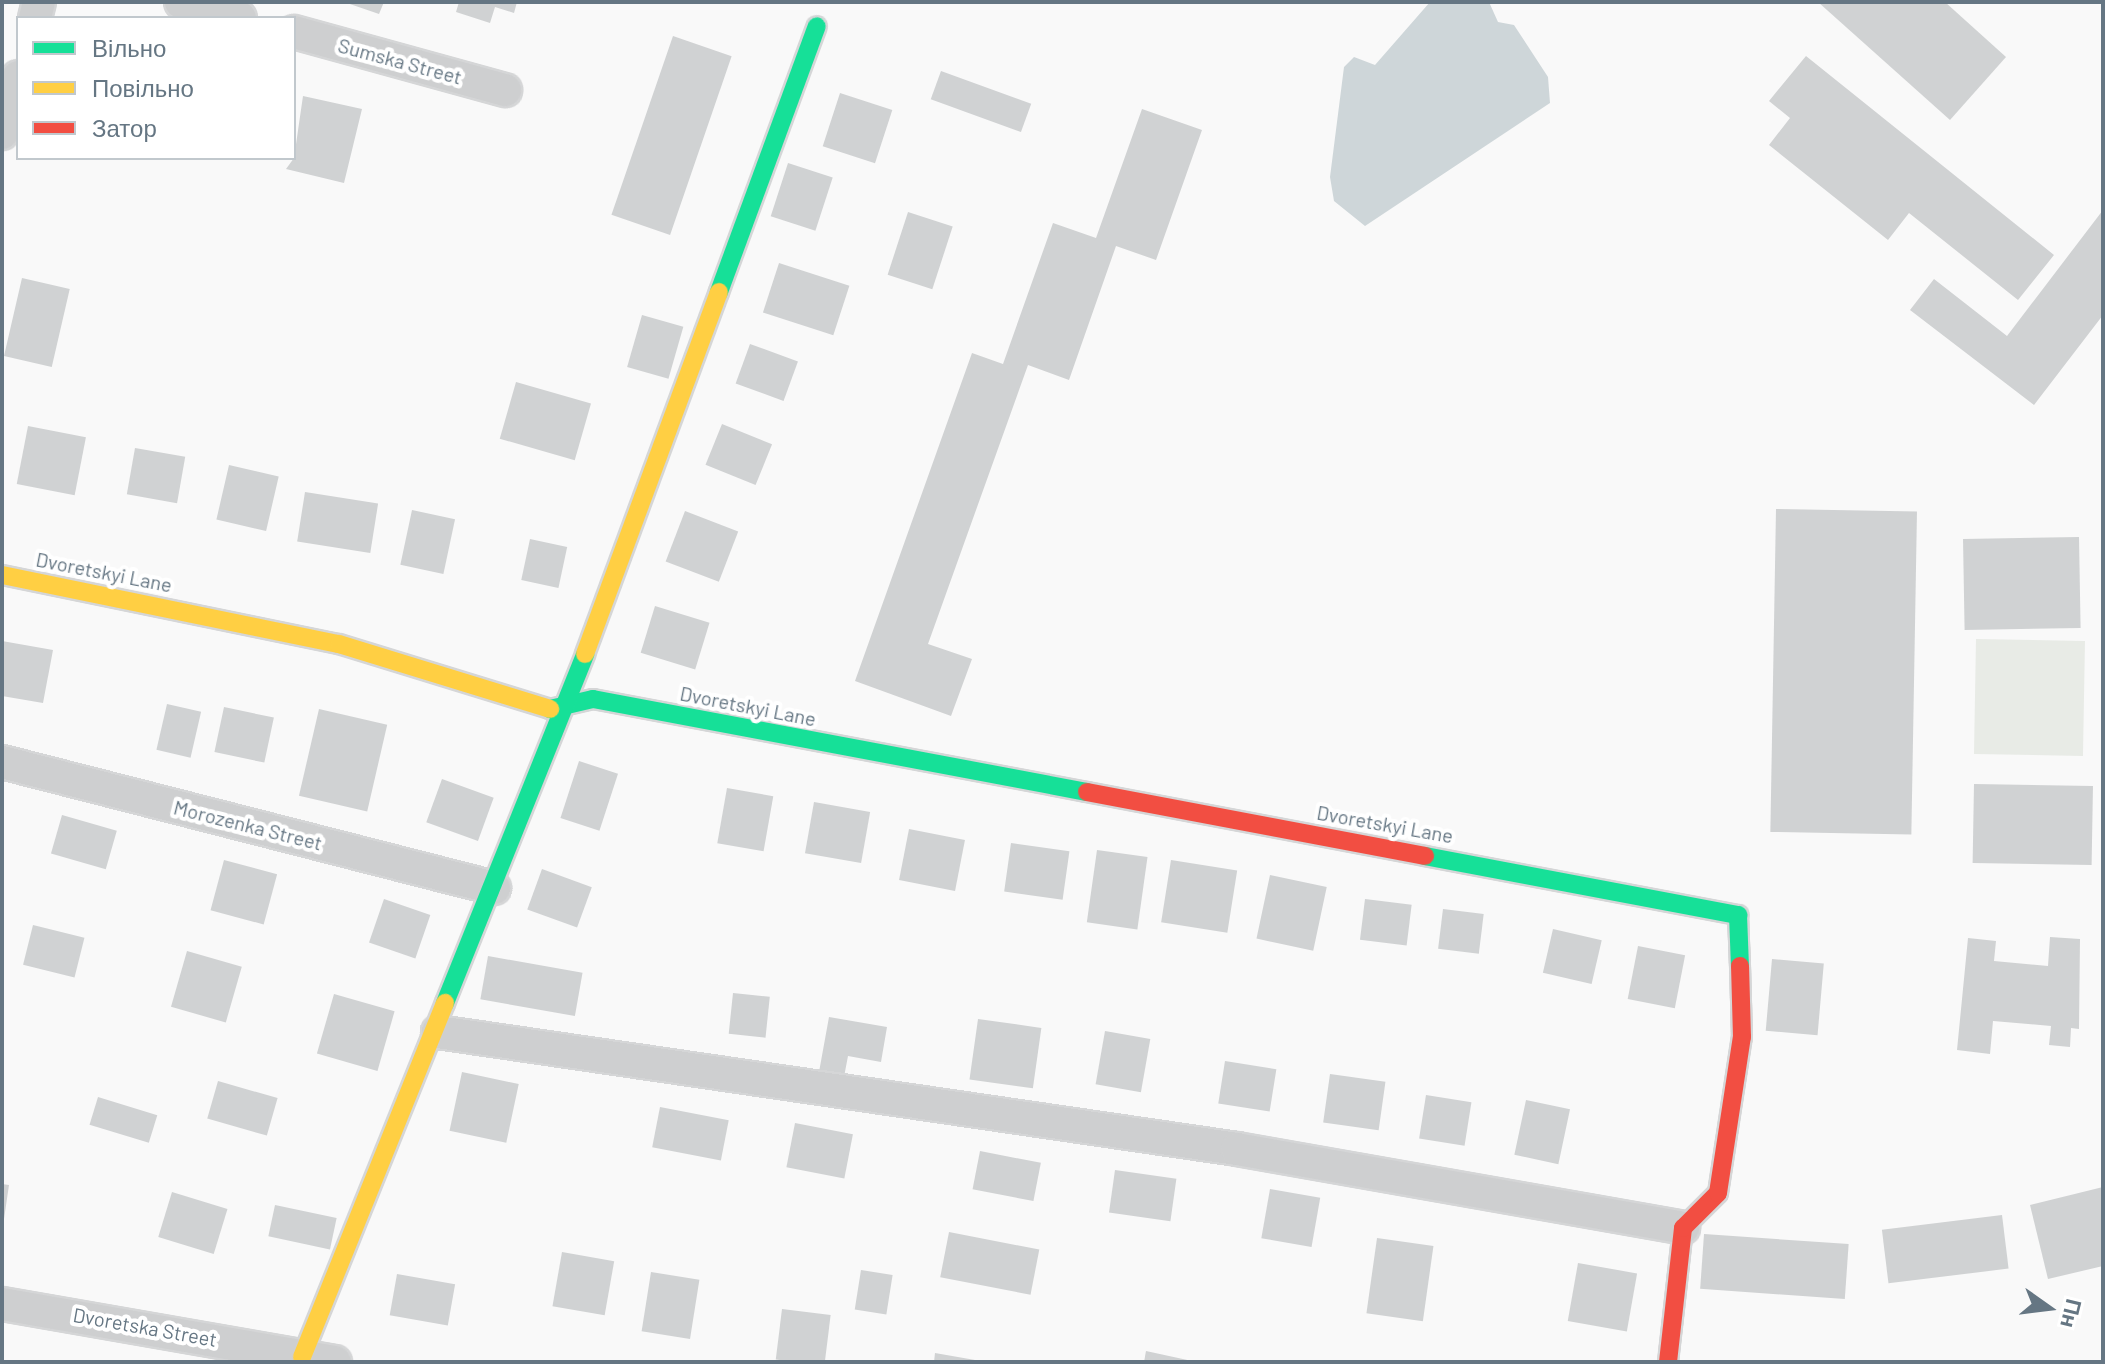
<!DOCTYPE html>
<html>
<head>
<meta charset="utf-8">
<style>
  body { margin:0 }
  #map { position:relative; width:2105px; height:1364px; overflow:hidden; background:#f9f9f9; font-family:Barlow,sans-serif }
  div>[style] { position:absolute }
  .green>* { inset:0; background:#e8ebe6; transform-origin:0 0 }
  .water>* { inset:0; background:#ced6d9 }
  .building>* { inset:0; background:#d0d2d3; transform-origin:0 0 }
  .roads { filter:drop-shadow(2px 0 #d5d6d7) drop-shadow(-2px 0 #d5d6d7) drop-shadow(0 2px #d5d6d7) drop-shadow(0 -2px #d5d6d7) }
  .street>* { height:32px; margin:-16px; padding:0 16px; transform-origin:16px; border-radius:16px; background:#cecfd0 }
  .fast>* { height:18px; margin:-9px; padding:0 9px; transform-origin:9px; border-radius:9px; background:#16e098 }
  .slow>* { height:18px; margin:-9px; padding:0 9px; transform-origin:9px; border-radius:9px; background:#ffcf43 }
  .jam>* { height:18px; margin:-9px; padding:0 9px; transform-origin:9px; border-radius:9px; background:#f24e42 }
  span { translate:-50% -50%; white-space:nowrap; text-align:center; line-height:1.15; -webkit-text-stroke:8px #fff; paint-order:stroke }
  .street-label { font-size:20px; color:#657683 }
  .frame { position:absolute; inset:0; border:4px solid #657683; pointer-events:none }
  .legend { position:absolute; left:16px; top:16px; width:280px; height:144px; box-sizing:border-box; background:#fff; border:2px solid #c1c8cd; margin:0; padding:10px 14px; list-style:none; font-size:24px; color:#657683 }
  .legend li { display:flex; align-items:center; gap:16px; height:40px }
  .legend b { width:40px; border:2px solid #c1c8cd }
  .north { position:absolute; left:2009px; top:1268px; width:80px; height:80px; -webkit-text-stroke:6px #fff; paint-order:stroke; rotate:104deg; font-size:22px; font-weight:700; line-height:32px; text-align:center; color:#657683 }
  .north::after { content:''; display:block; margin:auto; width:28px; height:36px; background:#657683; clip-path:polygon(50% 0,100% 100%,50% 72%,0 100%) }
</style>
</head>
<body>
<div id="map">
  <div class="green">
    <div style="left:1976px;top:639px;width:109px;height:115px;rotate:1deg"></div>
  </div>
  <div class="water">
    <div style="clip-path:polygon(1430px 2px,1489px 2px,1498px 22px,1514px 25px,1548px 77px,1550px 103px,1365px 226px,1334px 201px,1330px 177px,1344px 67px,1354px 57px,1375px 65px)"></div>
  </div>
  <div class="building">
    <div style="clip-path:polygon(344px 2px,384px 2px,379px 14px)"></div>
    <div style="clip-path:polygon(459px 2px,517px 2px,514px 13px,495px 7px,490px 23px,456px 12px)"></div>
    <div style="clip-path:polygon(1818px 2px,1945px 2px,2006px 57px,1950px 120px)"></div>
    <div style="left:673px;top:36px;width:62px;height:189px;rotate:19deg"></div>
    <div style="clip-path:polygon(1806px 56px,2054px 255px,2018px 300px,1909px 213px,1888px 240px,1769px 145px,1790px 118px,1769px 101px)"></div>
    <div style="left:941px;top:71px;width:96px;height:30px;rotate:20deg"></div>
    <div style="left:840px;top:93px;width:55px;height:56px;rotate:18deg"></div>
    <div style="clip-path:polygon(303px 96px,362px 109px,344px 183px,286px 169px,294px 158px)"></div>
    <div style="clip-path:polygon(1142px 109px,1202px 130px,1156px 260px,1116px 246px,1069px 380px,1028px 365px,928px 644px,972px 659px,951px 716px,855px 681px,972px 353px,1003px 364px,1053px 223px,1096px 238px)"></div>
    <div style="left:788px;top:163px;width:47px;height:56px;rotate:18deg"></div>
    <div style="clip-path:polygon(2103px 210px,2103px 315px,2034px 405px,1910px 310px,1934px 279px,2007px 336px)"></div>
    <div style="left:908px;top:212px;width:47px;height:66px;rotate:18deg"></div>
    <div style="left:779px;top:263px;width:74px;height:52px;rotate:18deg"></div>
    <div style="left:22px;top:278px;width:49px;height:80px;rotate:13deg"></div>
    <div style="left:642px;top:315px;width:43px;height:54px;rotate:16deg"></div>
    <div style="left:750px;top:344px;width:51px;height:42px;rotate:20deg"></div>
    <div style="left:516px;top:382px;width:78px;height:59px;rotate:16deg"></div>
    <div style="left:722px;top:424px;width:54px;height:44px;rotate:22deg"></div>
    <div style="left:28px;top:426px;width:59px;height:59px;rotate:11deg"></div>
    <div style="left:135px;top:448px;width:51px;height:47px;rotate:10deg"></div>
    <div style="left:229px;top:465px;width:51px;height:56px;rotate:13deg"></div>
    <div style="left:305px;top:492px;width:74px;height:50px;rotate:9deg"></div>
    <div style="left:1776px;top:509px;width:141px;height:323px;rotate:1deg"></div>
    <div style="left:412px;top:510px;width:44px;height:56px;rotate:12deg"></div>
    <div style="left:685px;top:511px;width:57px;height:54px;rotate:21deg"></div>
    <div style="left:2079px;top:537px;width:91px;height:116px;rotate:89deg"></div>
    <div style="left:530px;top:539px;width:38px;height:42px;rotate:12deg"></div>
    <div style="left:655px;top:606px;width:57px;height:49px;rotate:17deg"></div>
    <div style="clip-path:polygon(2px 641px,53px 650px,43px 703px,2px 696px)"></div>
    <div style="left:167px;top:704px;width:35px;height:47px;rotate:13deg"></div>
    <div style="left:224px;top:707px;width:51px;height:46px;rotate:12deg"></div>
    <div style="left:319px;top:709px;width:70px;height:89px;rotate:13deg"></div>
    <div style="left:579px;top:761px;width:41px;height:60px;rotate:18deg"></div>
    <div style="left:442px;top:779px;width:55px;height:46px;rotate:20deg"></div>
    <div style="left:1974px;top:784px;width:119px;height:79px;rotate:1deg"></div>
    <div style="left:727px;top:788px;width:47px;height:56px;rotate:10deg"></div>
    <div style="left:814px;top:802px;width:57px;height:52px;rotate:10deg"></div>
    <div style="left:62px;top:815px;width:57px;height:40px;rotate:16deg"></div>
    <div style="left:909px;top:829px;width:57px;height:52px;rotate:11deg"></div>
    <div style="left:1011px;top:843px;width:59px;height:49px;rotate:8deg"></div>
    <div style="left:1097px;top:850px;width:51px;height:73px;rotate:8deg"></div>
    <div style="left:224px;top:860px;width:55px;height:52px;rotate:15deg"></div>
    <div style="left:1171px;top:860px;width:67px;height:63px;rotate:9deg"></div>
    <div style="left:542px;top:869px;width:53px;height:43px;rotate:20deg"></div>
    <div style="left:1270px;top:875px;width:58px;height:65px;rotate:12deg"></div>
    <div style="left:384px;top:899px;width:49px;height:46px;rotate:19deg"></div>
    <div style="left:1365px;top:899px;width:47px;height:41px;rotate:7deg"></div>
    <div style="left:1443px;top:909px;width:41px;height:40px;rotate:7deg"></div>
    <div style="left:33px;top:925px;width:53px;height:41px;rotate:14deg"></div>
    <div style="left:1553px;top:929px;width:50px;height:45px;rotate:13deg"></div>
    <div style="clip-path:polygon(2050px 937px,2080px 939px,2079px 1029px,2071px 1028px,2070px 1047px,2049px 1045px,2051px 1026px,1993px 1021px,1990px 1054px,1957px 1050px,1968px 938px,1996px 941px,1994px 961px,2048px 966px)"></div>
    <div style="left:1638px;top:946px;width:48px;height:54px;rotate:11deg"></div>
    <div style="left:187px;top:951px;width:57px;height:58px;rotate:16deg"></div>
    <div style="left:488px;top:956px;width:96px;height:44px;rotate:10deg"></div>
    <div style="left:1772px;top:959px;width:52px;height:72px;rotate:5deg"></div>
    <div style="left:733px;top:993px;width:37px;height:41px;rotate:6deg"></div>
    <div style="left:334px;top:994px;width:63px;height:62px;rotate:16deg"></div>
    <div style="clip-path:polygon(829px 1017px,887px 1027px,881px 1062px,848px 1056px,844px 1077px,819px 1072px)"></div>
    <div style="left:978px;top:1019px;width:64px;height:61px;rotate:8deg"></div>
    <div style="left:1105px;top:1031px;width:46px;height:54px;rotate:10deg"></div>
    <div style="left:1225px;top:1061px;width:52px;height:43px;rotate:9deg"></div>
    <div style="left:462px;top:1072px;width:58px;height:60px;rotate:12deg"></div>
    <div style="left:1330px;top:1074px;width:56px;height:49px;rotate:8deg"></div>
    <div style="left:218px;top:1081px;width:62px;height:39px;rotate:16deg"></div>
    <div style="left:1426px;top:1095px;width:46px;height:44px;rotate:9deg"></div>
    <div style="left:98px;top:1097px;width:62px;height:29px;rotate:17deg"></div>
    <div style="left:1526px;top:1100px;width:45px;height:56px;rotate:12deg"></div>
    <div style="left:660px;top:1107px;width:70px;height:41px;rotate:11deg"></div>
    <div style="left:795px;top:1123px;width:59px;height:45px;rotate:11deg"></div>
    <div style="left:980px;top:1151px;width:62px;height:39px;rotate:11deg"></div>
    <div style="left:1115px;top:1170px;width:62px;height:43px;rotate:8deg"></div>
    <div style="clip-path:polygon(2px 1184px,9px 1185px,4px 1219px,2px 1219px)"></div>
    <div style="clip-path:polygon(2103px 1187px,2103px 1266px,2048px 1279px,2030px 1205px)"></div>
    <div style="left:1270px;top:1189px;width:51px;height:50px;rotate:10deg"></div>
    <div style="left:172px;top:1192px;width:58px;height:47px;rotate:17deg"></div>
    <div style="left:275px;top:1205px;width:63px;height:32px;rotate:12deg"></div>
    <div style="left:2002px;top:1215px;width:54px;height:121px;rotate:83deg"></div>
    <div style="left:949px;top:1232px;width:92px;height:46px;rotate:11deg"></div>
    <div style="left:1704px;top:1234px;width:145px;height:55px;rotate:4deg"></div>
    <div style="left:1377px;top:1238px;width:57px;height:76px;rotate:8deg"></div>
    <div style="left:562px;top:1252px;width:53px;height:55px;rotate:10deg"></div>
    <div style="left:1578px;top:1263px;width:60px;height:59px;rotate:10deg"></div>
    <div style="left:861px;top:1270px;width:32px;height:40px;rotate:9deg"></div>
    <div style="left:651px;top:1272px;width:49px;height:60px;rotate:9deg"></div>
    <div style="left:397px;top:1274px;width:59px;height:42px;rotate:10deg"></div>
    <div style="left:782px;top:1309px;width:49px;height:51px;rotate:7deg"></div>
    <div style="clip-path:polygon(1146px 1351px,1192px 1361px,1192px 1362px,1144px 1362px)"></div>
    <div style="clip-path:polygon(935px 1353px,975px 1360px,975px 1362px,934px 1362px)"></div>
  </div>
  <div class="roads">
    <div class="street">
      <div style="left:181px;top:2px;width:61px;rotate:15.2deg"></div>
      <div style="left:35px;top:18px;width:16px;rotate:-76deg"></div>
      <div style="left:294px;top:32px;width:219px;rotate:15.4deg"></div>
      <div style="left:2px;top:133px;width:58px;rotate:-74.1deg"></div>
      <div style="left:2px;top:762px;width:508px;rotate:14.36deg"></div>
      <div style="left:438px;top:1032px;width:808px;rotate:8.33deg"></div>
      <div style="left:1237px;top:1149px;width:453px;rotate:10deg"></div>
      <div style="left:2px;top:1304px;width:338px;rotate:9.9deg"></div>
    </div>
    <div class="fast">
      <div style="left:719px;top:292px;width:283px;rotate:-69.8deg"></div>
      <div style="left:550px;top:709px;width:44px;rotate:-13.1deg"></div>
      <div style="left:593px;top:699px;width:503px;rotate:10.66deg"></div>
      <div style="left:1425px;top:856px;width:319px;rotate:10.7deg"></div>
      <div style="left:1738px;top:915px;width:51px;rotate:87.8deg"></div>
      <div style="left:445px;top:1003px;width:376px;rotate:-68.1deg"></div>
    </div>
    <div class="slow">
      <div style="left:2px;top:575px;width:344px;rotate:11.6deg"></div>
      <div style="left:339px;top:644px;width:221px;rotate:17.1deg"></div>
      <div style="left:585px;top:654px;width:386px;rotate:-69.7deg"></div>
      <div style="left:302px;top:1357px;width:382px;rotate:-68deg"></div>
    </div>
    <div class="jam">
      <div style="left:1087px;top:792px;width:344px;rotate:10.7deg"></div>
      <div style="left:1668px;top:1362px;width:135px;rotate:-83.6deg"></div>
      <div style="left:1683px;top:1228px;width:49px;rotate:-45deg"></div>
      <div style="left:1718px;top:1193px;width:158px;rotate:-81.3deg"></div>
      <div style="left:1742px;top:1037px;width:71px;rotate:-91.6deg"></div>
    </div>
  </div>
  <div class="street-label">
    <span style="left:400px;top:61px;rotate:15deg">Sumska Street</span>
    <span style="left:104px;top:572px;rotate:11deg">Dvoretskyi Lane</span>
    <span style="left:748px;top:706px;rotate:11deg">Dvoretskyi Lane</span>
    <span style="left:1385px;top:824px;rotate:10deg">Dvoretskyi Lane</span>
    <span style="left:248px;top:825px;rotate:14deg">Morozenka Street</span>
    <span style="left:145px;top:1327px;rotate:10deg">Dvoretska Street</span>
  </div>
  <div class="frame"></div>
  <ul class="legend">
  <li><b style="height:10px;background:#16e098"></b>Вільно</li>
  <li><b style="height:10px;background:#ffcf43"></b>Повільно</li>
  <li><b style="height:10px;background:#f24e42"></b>Затор</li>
  </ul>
  <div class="north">Пн</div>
</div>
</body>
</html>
